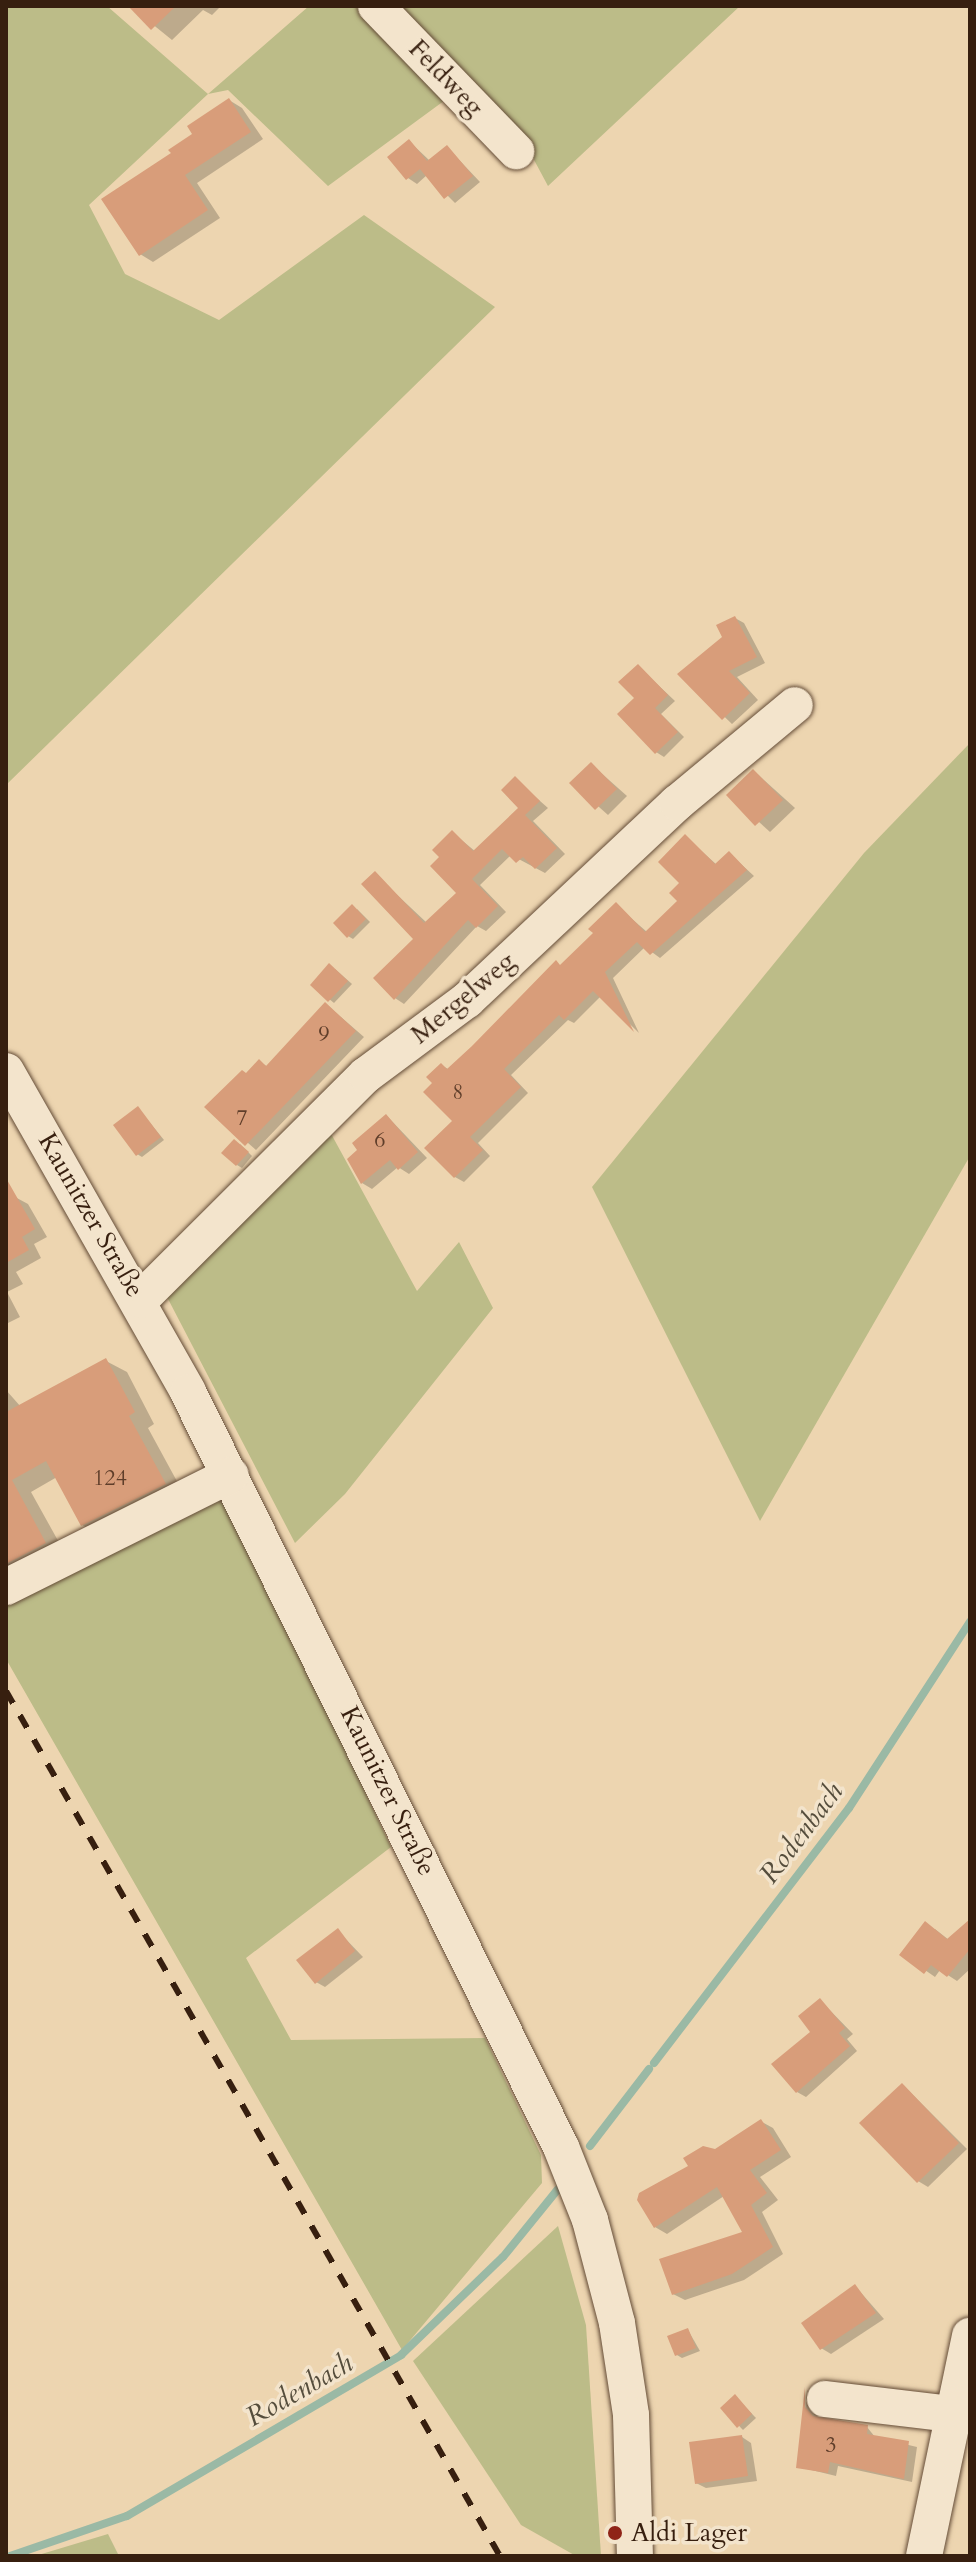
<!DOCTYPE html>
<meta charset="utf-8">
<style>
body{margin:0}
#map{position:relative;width:976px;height:2562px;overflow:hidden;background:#edd5b0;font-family:Cardo,serif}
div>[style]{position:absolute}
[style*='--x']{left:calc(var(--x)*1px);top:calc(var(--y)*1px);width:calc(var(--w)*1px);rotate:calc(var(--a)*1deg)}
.green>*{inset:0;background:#bcbc88}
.shadow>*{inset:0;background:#0003}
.stream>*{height:8px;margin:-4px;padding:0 4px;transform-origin:4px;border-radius:4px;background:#9ab9a5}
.building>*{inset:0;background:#d89d7a}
.roads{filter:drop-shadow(0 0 2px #644c37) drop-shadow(0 0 2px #644c37)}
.minor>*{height:36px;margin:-18px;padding:0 18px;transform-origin:18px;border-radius:18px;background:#f3e4cc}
.rail>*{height:6px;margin-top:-3px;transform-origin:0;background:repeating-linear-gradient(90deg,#371f0f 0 14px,transparent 0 28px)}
.dots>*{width:22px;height:22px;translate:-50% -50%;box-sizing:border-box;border:4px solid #f3e4cc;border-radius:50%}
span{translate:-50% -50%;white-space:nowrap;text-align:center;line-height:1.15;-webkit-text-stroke:7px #f3e4cc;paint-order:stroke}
.number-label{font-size:22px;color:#5f3e2a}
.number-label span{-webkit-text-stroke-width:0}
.street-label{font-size:26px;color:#371f0f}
.poi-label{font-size:26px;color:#371f0f}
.left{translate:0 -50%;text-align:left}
.water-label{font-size:28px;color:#554d3c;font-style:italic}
.frame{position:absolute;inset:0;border:8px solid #371f0f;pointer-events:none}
</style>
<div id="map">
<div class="green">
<i style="clip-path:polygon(6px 6px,107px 6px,208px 94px,309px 6px,362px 6px,452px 95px,328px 186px,228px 90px,208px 94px,89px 205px,125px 274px,219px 320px,364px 215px,495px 307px,6px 785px)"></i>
<i style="clip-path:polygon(393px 6px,740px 6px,548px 186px,533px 158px,474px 89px)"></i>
<i style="clip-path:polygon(970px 743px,970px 1156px,760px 1521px,592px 1187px,864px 853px)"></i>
<i style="clip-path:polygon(329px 1130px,417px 1291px,459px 1242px,493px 1308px,345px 1494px,295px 1543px,167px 1297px)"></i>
<i style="clip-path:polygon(225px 1495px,391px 1847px,246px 1958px,291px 2040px,485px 2038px,541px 2155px,542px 2183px,402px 2350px,6px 1659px,6px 1603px)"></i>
<i style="clip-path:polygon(558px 2226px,586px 2325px,601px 2556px,576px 2556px,521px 2525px,413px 2361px)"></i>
<i style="clip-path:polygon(108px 2534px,119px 2556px,35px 2556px)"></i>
</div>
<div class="shadow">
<i style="clip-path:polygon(130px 6px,221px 6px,212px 15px,203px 10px,172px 40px)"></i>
<i style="clip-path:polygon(229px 100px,242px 108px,263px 139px,197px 183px,220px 218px,153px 262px,140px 254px,174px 154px)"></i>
<i style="clip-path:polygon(409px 141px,430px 161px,447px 147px,480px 182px,455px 203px,427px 175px,417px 184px,408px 178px)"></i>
<i style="clip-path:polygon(735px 618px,744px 623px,765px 663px,737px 677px,758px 700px,732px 724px,680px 674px,725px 638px)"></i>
<i style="clip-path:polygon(638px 666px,675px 701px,661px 714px,684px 737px,664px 757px,656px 752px,637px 698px)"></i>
<i style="clip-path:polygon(591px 764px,627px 796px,608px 815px,572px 783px)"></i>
<i style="clip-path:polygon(754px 771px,795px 808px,770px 832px,729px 795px)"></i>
<i style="clip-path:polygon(515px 779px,548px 808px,533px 821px,565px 854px,545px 873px,511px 855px,480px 885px,506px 912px,486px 931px,477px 926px,404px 1004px,395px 998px,416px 939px,375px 874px,427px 923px,458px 893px,442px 857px,452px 832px,476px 852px,521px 808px)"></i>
<i style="clip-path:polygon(686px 837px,717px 865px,729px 853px,754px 876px,660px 958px,645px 947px,613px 978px,639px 1033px,601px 996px,574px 1023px,568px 1020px,511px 1075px,528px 1093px,478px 1143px,490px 1156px,464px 1182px,455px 1177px,454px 1121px,435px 1084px,441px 1065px,448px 1069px,561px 966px,596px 933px,616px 905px,647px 932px,680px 901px)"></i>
<i style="clip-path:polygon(357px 909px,370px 922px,353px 939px,348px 936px)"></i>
<i style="clip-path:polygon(335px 969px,352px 984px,334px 1003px,312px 985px)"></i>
<i style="clip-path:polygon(326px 1004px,364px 1037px,256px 1150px,207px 1107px,260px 1062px,268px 1067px)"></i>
<i style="clip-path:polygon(138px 1108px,164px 1140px,142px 1157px,137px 1154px)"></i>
<i style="clip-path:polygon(387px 1116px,427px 1158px,409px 1174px,398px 1167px,372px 1189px,362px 1183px)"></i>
<i style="clip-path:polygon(240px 1144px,252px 1156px,242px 1168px,237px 1165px)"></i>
<i style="clip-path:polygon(15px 1197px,28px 1204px,47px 1237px,34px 1244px,41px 1258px,16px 1272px,23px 1284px,7px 1292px,20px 1317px,6px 1324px,6px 1202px)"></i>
<i style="clip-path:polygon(106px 1361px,127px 1372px,154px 1424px,148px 1428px,185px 1496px,103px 1537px,82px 1525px,57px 1477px,31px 1492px,66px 1555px,6px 1590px,6px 1390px,21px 1407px)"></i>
<i style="clip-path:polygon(970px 1922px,970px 1969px,957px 1981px,940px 1970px,935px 1977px,902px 1954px,935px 1929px,949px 1940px)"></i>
<i style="clip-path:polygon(338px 1931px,363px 1957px,325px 1987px,316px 1982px)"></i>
<i style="clip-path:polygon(820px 2000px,853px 2034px,847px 2039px,857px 2051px,806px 2097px,797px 2092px)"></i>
<i style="clip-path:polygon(903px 2085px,967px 2149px,928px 2187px,918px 2181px)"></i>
<i style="clip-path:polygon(762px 2122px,773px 2128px,791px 2157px,760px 2177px,778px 2200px,762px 2212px,783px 2254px,744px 2280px,685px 2300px,673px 2294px,744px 2233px,724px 2196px,667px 2234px,655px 2227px,715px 2151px)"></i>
<i style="clip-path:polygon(856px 2287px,884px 2319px,831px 2354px,821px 2348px)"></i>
<i style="clip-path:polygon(688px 2330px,700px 2351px,682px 2358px,677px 2355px)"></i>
<i style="clip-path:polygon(807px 2390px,813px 2394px,818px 2419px,867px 2427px,875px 2437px,917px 2447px,912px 2482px,838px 2466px,836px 2476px,799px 2467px)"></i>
<i style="clip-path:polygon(735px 2396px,756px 2418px,743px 2430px,722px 2408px)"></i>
<i style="clip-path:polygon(742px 2437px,751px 2443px,757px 2481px,706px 2488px,696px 2483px)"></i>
</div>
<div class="stream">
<i style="--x:654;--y:2063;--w:321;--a:-52.6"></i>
<i style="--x:849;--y:1808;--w:222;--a:-57"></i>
<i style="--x:590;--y:2146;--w:97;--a:-52.5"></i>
<i style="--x:10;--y:2556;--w:124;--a:-18.9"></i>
<i style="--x:127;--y:2516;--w:318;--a:-30.4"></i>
<i style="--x:401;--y:2355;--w:141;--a:-43.9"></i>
<i style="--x:503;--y:2257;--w:87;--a:-51"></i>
</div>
<div class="building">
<i style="clip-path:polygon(128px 6px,176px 6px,151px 30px)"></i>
<i style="clip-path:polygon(229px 98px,251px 132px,185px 175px,208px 210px,139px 256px,101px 199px,171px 153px,168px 150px,192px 134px,187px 126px)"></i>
<i style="clip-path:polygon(409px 139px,427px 161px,447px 145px,473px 176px,444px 199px,420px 169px,406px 180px,387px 157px)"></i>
<i style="clip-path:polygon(735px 616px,757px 657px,729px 671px,750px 693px,722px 720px,677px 674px,722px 637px,716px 625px)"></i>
<i style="clip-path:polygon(638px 664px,668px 695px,655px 708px,678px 732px,655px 754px,617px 714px,634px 698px,618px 682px)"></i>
<i style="clip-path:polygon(591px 762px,617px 789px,595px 810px,569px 783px)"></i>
<i style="clip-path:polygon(753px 769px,783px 800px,755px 826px,726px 795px)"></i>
<i style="clip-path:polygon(515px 776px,540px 801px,525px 815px,557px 848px,535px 869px,523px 857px,516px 863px,502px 849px,472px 879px,498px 906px,476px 928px,468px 920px,394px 1000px,373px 978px,413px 939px,361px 884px,375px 871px,424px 923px,456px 893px,430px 866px,439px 857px,432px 850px,452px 830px,473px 851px,518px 808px,501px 790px)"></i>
<i style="clip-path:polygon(685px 834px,715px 864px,729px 851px,747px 870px,650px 955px,637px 942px,605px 972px,634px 1032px,593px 991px,564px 1020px,559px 1015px,504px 1069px,521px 1087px,470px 1137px,483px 1150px,454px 1178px,424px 1148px,452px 1121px,423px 1092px,432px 1083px,426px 1077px,441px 1063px,447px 1069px,472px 1046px,556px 960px,560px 965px,593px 933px,588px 929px,616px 902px,645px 932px,677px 901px,669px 893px,679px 883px,658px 862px)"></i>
<i style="clip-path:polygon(352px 904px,366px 919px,347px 938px,333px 923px)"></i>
<i style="clip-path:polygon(329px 963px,348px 981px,328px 1002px,310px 985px)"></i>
<i style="clip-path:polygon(325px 1002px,356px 1031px,245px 1146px,204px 1107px,242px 1070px,246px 1073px,259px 1059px,266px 1066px)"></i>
<i style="clip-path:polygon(138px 1106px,161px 1137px,136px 1156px,113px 1125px)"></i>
<i style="clip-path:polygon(386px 1114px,418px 1152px,398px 1170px,390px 1160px,361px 1184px,347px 1159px,357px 1150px,352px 1143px)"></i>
<i style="clip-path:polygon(234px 1139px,249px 1152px,236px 1166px,221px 1153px)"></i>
<i style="clip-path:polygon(6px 1178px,35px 1229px,22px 1237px,29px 1250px,6px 1263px)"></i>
<i style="clip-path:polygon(106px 1358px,135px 1412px,129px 1416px,166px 1484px,81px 1526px,46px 1461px,12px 1480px,46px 1543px,6px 1564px,6px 1412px)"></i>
<i style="clip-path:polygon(970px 1919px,970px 1949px,947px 1977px,931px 1965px,924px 1974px,899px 1955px,925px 1921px,947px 1939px)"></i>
<i style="clip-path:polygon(338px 1928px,355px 1951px,315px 1984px,296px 1960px)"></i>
<i style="clip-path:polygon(820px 1998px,845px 2028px,839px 2033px,850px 2046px,796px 2093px,771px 2064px,810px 2032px,798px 2016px)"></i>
<i style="clip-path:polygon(902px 2083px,959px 2143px,917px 2183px,859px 2123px)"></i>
<i style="clip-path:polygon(761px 2119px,781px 2150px,750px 2170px,767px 2193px,751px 2205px,773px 2247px,732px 2274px,672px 2295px,659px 2259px,742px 2232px,717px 2187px,654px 2228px,637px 2200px,639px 2193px,688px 2166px,683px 2158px,703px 2146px,715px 2149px)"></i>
<i style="clip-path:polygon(855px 2284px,876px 2313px,820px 2350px,801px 2323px)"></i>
<i style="clip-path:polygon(688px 2328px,696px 2348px,675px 2356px,667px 2336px)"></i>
<i style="clip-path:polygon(805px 2387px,805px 2407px,813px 2416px,868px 2425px,867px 2434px,909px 2441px,904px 2479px,830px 2462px,828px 2473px,796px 2468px)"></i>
<i style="clip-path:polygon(735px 2394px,752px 2414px,737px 2428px,720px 2408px)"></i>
<i style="clip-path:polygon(742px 2435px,748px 2476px,695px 2484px,689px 2442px)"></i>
</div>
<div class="roads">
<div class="minor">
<i style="--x:376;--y:6;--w:202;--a:46"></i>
<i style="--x:6;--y:1071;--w:369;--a:60.4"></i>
<i style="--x:188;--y:1392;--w:842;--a:63.71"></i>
<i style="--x:561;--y:2147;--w:79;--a:68.3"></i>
<i style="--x:590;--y:2220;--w:106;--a:75.3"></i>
<i style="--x:617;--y:2323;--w:93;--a:81.3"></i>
<i style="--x:631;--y:2415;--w:141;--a:88.4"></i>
<i style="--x:140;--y:1300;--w:319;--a:-44.9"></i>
<i style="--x:366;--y:1075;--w:126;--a:-36.6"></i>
<i style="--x:467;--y:1000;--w:288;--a:-43.2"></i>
<i style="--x:677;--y:803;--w:153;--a:-39.7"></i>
<i style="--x:6;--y:1587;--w:251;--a:-26.5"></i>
<i style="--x:825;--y:2399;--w:127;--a:6.8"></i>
<i style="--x:924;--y:2556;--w:225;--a:-78.2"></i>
</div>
</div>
<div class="rail">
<i style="--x:6;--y:1691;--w:996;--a:60.27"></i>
</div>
<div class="dots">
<i style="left:615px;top:2533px;background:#8f2418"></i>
</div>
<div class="number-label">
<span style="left:324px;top:1035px">9</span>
<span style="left:458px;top:1093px">8</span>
<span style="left:242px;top:1119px">7</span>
<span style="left:380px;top:1141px">6</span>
<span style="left:110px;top:1479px">124</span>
<span style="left:831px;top:2446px">3</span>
</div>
<div class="street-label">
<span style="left:446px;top:78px;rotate:46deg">Feldweg</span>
<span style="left:463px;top:998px;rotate:-40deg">Mergelweg</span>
<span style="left:91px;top:1215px;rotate:60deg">Kaunitzer Straße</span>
<span style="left:388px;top:1791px;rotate:64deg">Kaunitzer Straße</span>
</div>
<div class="poi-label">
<span class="left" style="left:631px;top:2533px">Aldi Lager</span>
</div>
<div class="water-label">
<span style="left:801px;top:1833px;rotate:-53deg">Rodenbach</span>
<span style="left:299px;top:2390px;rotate:-30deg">Rodenbach</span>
</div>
<div class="frame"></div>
</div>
